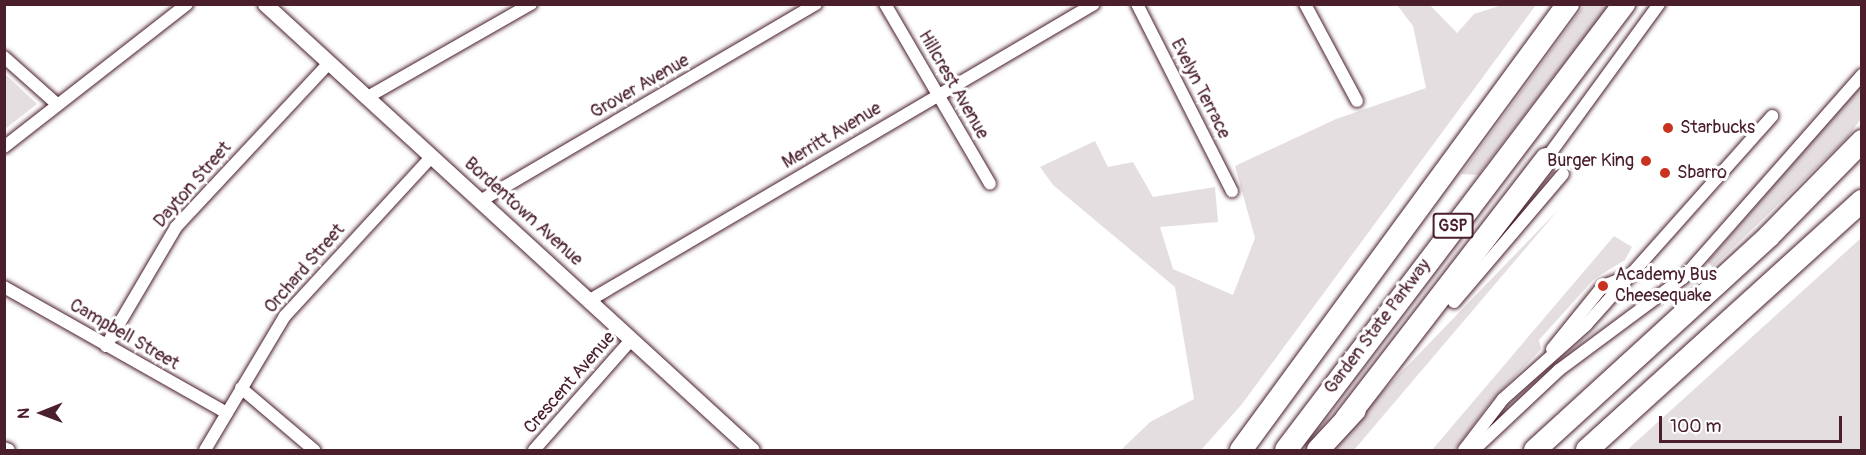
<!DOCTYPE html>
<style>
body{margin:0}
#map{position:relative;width:1866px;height:455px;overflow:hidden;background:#fff;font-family:Pangolin,sans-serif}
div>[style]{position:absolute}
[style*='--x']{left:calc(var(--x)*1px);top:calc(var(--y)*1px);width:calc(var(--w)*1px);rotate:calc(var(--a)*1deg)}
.green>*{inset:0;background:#e5dee0}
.roads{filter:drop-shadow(0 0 2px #4a1f2b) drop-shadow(0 0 2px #4a1f2b)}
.minor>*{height:12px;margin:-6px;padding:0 6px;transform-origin:6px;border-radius:6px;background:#fff}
.tertiary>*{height:15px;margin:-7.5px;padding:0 7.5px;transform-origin:7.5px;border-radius:7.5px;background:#fff}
.motorway>*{height:22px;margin:-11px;padding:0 11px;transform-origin:11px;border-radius:11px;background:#fff}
.dots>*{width:16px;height:16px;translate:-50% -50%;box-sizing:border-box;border:3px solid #fff;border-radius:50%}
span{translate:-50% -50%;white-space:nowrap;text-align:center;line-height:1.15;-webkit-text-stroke:6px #fff;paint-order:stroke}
.shield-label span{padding:2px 4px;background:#fff;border:2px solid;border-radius:4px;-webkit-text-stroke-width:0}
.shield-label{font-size:16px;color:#4a1f2b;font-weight:700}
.street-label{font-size:18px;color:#4a1f2b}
.poi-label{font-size:18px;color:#4a1f2b}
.left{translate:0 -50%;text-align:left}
.right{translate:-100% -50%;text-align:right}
.frame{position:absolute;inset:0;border:6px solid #4a1f2b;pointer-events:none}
.north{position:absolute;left:12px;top:383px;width:60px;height:60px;-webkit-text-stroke:4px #fff;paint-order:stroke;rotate:269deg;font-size:16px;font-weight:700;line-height:24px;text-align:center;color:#4a1f2b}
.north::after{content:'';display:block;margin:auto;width:21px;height:27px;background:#4a1f2b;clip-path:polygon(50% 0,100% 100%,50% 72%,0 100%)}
.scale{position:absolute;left:1659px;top:416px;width:183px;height:27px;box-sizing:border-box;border:3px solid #4a1f2b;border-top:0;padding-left:8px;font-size:18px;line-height:21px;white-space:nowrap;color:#4a1f2b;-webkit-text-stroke:4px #fff;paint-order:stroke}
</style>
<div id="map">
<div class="green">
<i style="clip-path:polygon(1585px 4px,1609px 5px,1478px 175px,1461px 174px)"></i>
<i style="clip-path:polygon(1397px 5px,1430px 5px,1457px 33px,1474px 14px,1502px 5px,1536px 5px,1242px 404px,1201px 450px,1121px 450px,1150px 422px,1194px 399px,1175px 287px,1053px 185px,1040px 167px,1095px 141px,1108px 167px,1133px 162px,1153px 197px,1215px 187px,1218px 222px,1160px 227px,1173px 269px,1233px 295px,1255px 238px,1235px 166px,1336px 119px,1426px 88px,1413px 26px)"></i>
<i style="clip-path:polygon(5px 74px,37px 104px,5px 129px)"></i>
<i style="clip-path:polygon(1861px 86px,1861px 119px,1846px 139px,1713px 267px,1707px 262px)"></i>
<i style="clip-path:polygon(1559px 209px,1354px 450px,1324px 450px,1387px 387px)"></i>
<i style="clip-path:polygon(1614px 236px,1632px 247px,1625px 260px,1594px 279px,1539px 340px,1541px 349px,1489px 404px,1455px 450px,1432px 450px)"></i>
<i style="clip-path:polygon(1861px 238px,1861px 450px,1627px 450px)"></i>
</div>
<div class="roads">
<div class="minor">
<i style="--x:885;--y:4;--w:208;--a:59.7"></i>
<i style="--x:1137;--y:4;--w:210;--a:63.1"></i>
<i style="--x:1305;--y:4;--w:110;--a:61.8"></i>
<i style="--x:4;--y:57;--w:71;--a:41.6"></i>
<i style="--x:366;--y:98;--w:190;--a:-29.7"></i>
<i style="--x:4;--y:147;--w:232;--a:-38"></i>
<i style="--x:1546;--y:159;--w:192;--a:-53.9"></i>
<i style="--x:482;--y:200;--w:387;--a:-30.4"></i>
<i style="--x:4;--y:287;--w:256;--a:29.5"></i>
<i style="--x:590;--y:300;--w:584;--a:-30.43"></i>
<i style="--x:1454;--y:302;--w:168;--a:-49.6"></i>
<i style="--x:106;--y:346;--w:138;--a:-59.5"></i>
<i style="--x:176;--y:227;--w:224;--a:-47"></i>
<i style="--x:1552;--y:349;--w:81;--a:-51"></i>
<i style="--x:1603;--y:286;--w:31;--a:-21"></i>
<i style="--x:241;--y:388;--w:96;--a:40.3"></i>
<i style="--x:4;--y:448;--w:5;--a:22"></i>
<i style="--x:205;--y:450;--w:156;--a:-59.2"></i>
<i style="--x:285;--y:316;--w:217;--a:-47.4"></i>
<i style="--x:534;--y:450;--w:148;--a:-48.6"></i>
<i style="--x:1464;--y:450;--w:64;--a:-52.6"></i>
<i style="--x:1503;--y:399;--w:111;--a:-41.7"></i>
<i style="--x:1586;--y:325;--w:280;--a:-48.3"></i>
<i style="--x:1474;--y:450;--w:117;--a:-43.3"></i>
<i style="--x:1559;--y:370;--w:154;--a:-36.6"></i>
<i style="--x:1683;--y:278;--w:271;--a:-48.6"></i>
</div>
<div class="tertiary">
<i style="--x:265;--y:4;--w:660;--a:42.48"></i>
</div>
<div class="motorway">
<i style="--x:1346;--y:419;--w:328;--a:-52.4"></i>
<i style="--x:1241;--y:450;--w:553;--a:-53.75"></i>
<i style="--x:1286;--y:450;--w:560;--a:-52.84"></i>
<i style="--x:1318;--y:450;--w:54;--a:-47.2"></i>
<i style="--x:1535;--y:450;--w:317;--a:-42.4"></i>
<i style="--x:1769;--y:236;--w:133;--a:-45.6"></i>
<i style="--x:1587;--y:450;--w:371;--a:-42.2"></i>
</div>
</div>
<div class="dots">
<i style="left:1668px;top:128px;background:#c8321e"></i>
<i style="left:1646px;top:161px;background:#c8321e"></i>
<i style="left:1665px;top:173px;background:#c8321e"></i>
<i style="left:1603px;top:286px;background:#c8321e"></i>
</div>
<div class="shield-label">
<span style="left:1453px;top:226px">GSP</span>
</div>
<div class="street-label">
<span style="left:953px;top:85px;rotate:60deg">Hillcrest Avenue</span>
<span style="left:640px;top:87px;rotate:-30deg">Grover Avenue</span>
<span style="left:1200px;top:89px;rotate:63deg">Evelyn Terrace</span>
<span style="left:832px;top:136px;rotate:-31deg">Merritt Avenue</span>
<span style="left:193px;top:185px;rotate:-49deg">Dayton Street</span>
<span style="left:523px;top:212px;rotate:42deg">Bordentown Avenue</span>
<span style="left:305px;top:269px;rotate:-49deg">Orchard Street</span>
<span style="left:1378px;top:327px;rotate:-53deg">Garden State Parkway</span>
<span style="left:124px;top:335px;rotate:30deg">Campbell Street</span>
<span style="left:570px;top:383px;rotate:-49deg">Crescent Avenue</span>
</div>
<div class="poi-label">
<span class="left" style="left:1680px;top:128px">Starbucks</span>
<span class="right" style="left:1634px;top:161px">Burger King</span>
<span class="left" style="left:1677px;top:173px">Sbarro</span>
<span class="left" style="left:1615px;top:286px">Academy Bus<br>Cheesequake</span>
</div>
<div class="frame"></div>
<div class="north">N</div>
<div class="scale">100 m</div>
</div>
